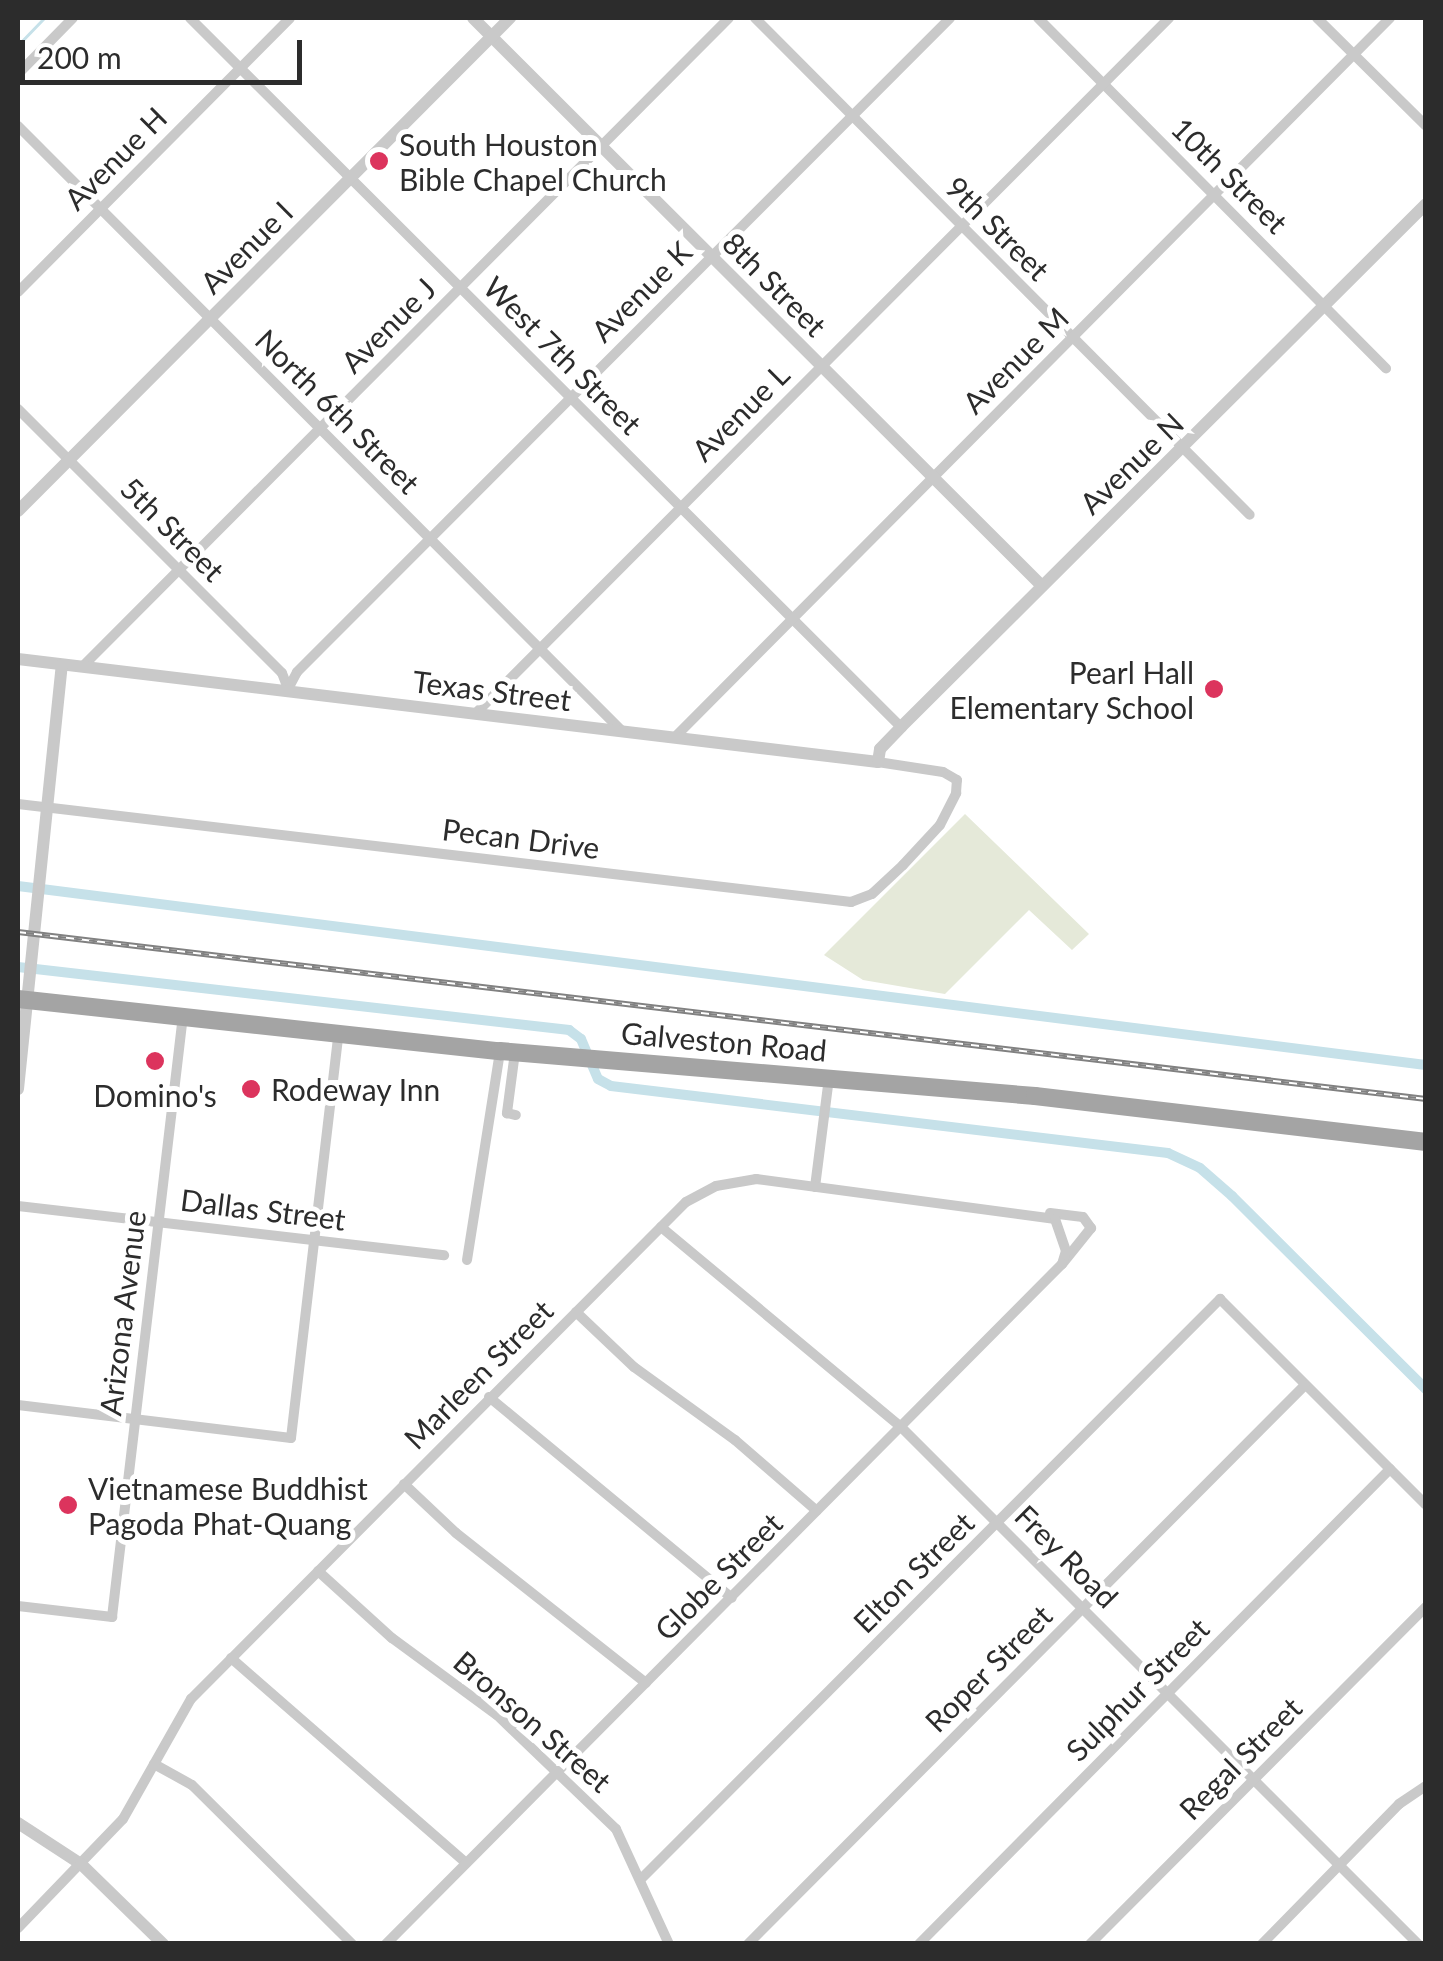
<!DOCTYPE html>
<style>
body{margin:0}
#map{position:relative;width:1443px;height:1961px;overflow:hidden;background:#fff;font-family:Lato,sans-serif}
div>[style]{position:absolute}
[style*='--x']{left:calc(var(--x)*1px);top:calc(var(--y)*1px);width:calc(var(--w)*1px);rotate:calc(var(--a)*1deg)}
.green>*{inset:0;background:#e5e9d9}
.stream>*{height:2.5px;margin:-1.25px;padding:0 1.25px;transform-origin:1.25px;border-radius:1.25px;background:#c6e1e9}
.canal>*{height:10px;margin:-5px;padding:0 5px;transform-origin:5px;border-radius:5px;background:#c6e1e9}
.minor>*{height:10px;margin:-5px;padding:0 5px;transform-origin:5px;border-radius:5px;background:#c9c9c9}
.tertiary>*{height:12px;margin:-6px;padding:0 6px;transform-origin:6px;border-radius:6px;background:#c9c9c9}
.primary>*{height:18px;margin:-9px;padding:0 9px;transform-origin:9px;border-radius:9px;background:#a4a4a4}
.rail>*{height:6px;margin-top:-3px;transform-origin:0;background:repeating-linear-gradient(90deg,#fff 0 8px,#818181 0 16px);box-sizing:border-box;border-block:2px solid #818181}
.dots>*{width:28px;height:28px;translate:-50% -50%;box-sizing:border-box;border:5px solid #fff;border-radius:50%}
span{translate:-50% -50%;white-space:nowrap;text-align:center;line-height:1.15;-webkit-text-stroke:10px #fff;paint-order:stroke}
.poi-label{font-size:30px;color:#2c2c2c}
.left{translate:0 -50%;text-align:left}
.right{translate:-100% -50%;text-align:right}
.street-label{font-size:30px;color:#2c2c2c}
.frame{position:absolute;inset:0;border:20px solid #2c2c2c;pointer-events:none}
.scale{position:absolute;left:20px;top:40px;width:282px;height:45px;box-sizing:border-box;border:5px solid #2c2c2c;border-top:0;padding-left:12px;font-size:30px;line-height:35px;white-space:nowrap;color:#2c2c2c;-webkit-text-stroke:8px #fff;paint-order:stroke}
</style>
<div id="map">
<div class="green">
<i style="clip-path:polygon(965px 814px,1089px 934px,1072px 950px,1029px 910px,945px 994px,863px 980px,824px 955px)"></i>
</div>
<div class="stream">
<i style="--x:18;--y:45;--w:37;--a:-46"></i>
</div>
<div class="canal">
<i style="--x:18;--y:886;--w:1419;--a:7.25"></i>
<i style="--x:18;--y:967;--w:555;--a:6.52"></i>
<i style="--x:569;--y:1030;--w:15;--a:37"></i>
<i style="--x:581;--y:1039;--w:43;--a:67"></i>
<i style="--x:598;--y:1079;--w:15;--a:28"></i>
<i style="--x:611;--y:1086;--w:561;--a:6.86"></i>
<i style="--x:1168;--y:1153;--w:35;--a:25"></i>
<i style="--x:1200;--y:1168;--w:43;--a:41.2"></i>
<i style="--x:1232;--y:1196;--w:274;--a:44.9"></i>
</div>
<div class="minor">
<i style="--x:190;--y:18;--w:1004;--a:44.92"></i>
<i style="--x:755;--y:18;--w:701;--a:45.12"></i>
<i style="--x:1038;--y:18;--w:494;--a:45.2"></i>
<i style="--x:1317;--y:18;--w:153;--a:44.7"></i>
<i style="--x:18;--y:74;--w:78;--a:-45.5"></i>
<i style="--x:18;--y:126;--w:855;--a:45.05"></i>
<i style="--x:18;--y:292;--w:386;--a:-45.2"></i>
<i style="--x:18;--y:409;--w:373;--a:45"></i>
<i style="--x:282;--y:673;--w:17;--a:69"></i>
<i style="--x:82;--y:667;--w:916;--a:-45.09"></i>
<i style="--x:288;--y:689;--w:19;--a:-62"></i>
<i style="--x:297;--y:672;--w:924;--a:-45.04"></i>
<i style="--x:475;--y:714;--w:983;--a:-45.08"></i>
<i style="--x:675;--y:737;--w:1014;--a:-45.16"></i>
<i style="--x:18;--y:804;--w:839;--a:6.71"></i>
<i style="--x:851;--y:902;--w:22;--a:-21"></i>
<i style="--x:872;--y:894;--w:42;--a:-43.1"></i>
<i style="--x:903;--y:865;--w:54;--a:-47.2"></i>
<i style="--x:940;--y:825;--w:36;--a:-63"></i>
<i style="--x:956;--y:793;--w:13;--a:-86"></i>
<i style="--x:957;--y:780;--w:16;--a:-150"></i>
<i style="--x:943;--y:772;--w:66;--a:-171.3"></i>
<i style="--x:515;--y:1052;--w:62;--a:97.5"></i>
<i style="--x:507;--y:1113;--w:9;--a:13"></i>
<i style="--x:815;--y:1187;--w:111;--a:-82.7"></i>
<i style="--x:18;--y:1206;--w:429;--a:6.6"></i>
<i style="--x:1050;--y:1213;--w:33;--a:7"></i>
<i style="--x:1083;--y:1217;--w:14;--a:54"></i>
<i style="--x:1091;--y:1228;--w:45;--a:128.7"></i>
<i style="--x:661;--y:1227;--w:311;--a:39.8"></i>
<i style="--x:900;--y:1426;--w:733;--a:45"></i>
<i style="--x:467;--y:1260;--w:212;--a:-81"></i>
<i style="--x:576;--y:1312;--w:80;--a:43.5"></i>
<i style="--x:634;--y:1367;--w:125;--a:35.9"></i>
<i style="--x:735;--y:1440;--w:108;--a:40.9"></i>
<i style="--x:489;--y:1397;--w:315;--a:39.6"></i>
<i style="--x:18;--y:1405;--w:275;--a:6.9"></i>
<i style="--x:291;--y:1438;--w:409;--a:-83.3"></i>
<i style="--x:404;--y:1484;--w:71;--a:43.3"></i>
<i style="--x:456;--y:1533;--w:242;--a:38.3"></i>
<i style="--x:318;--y:1571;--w:100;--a:42.2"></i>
<i style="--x:392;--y:1638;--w:130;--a:36.3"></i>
<i style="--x:497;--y:1715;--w:165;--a:43.8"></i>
<i style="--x:616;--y:1829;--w:127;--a:65.3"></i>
<i style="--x:18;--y:1606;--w:95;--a:6.7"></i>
<i style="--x:112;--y:1617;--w:606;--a:-83.27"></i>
<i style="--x:231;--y:1658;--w:312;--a:41.1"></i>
<i style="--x:154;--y:1764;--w:43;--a:28.9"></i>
<i style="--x:192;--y:1785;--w:226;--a:44.8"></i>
<i style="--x:641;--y:1879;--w:820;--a:-45.05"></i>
<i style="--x:1220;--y:1299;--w:291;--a:45"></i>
<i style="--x:18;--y:1928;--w:151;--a:-46.1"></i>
<i style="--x:123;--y:1819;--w:138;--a:-60.5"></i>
<i style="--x:191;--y:1699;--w:701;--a:-45.12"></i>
<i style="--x:686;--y:1202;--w:34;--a:-28"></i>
<i style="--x:716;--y:1186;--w:41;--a:-9.9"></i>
<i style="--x:756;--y:1179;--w:302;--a:7.6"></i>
<i style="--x:1055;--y:1219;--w:34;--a:71"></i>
<i style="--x:1066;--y:1251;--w:14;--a:107"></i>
<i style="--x:1062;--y:1264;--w:959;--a:134.83"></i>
<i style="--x:748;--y:1944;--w:789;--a:-45.1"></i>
<i style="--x:919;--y:1944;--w:669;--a:-45.24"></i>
<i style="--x:1090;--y:1944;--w:476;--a:-45.1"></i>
<i style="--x:1262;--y:1944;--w:196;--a:-45.6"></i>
<i style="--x:1399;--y:1804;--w:32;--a:-34"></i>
</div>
<div class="tertiary">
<i style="--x:473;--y:18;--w:804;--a:44.95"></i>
<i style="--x:18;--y:511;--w:697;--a:-45.06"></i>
<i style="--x:18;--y:659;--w:866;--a:6.83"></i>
<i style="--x:878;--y:762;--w:13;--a:-81"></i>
<i style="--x:880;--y:749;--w:30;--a:-46"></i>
<i style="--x:901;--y:727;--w:741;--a:-44.89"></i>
<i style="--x:18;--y:1089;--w:426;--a:-84.1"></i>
<i style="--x:18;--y:1823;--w:75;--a:33.1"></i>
<i style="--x:81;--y:1864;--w:115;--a:44.3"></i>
</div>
<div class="primary">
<i style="--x:18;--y:999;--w:485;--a:6.2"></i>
<i style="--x:500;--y:1051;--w:537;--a:4.81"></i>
<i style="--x:1035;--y:1096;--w:394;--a:6.7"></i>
</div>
<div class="rail">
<i style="--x:18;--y:932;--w:1418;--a:6.76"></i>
</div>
<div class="dots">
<i style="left:379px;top:161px;background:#dc345d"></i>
<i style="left:1214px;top:689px;background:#dc345d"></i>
<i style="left:155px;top:1061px;background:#dc345d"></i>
<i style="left:251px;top:1089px;background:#dc345d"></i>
<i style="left:68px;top:1505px;background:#dc345d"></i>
</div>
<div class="poi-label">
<span class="left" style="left:399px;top:161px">South Houston<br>Bible Chapel Church</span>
<span class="right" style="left:1194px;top:689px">Pearl Hall<br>Elementary School</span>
<span class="left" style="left:271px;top:1089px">Rodeway Inn</span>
<span style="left:155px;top:1095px">Domino's</span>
<span class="left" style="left:88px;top:1505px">Vietnamese Buddhist<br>Pagoda Phat-Quang</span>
</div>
<div class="street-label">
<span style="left:115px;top:158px;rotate:-45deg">Avenue H</span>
<span style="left:1230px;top:175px;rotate:45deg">10th Street</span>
<span style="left:998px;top:228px;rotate:45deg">9th Street</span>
<span style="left:246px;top:247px;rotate:-45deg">Avenue I</span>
<span style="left:775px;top:284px;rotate:45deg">8th Street</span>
<span style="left:641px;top:291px;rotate:-45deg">Avenue K</span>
<span style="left:388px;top:325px;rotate:-45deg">Avenue J</span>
<span style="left:563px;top:355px;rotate:45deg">West 7th Street</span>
<span style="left:1015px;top:360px;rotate:-45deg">Avenue M</span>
<span style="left:338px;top:411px;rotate:45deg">North 6th Street</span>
<span style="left:740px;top:412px;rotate:-45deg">Avenue L</span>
<span style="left:1131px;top:463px;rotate:-44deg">Avenue N</span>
<span style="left:173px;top:529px;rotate:45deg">5th Street</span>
<span style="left:492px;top:690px;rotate:7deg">Texas Street</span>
<span style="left:521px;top:838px;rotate:7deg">Pecan Drive</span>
<span style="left:724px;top:1041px;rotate:5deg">Galveston Road</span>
<span style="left:263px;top:1209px;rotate:7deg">Dallas Street</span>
<span style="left:122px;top:1313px;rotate:-83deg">Arizona Avenue</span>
<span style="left:478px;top:1374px;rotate:-45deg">Marleen Street</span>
<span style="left:1067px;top:1556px;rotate:45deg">Frey Road</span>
<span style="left:913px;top:1572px;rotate:-45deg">Elton Street</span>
<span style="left:718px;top:1576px;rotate:-45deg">Globe Street</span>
<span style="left:988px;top:1668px;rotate:-45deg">Roper Street</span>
<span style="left:1137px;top:1689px;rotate:-45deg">Sulphur Street</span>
<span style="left:533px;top:1721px;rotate:41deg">Bronson Street</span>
<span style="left:1240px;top:1758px;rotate:-45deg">Regal Street</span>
</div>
<div class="frame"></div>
<div class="scale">200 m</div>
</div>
